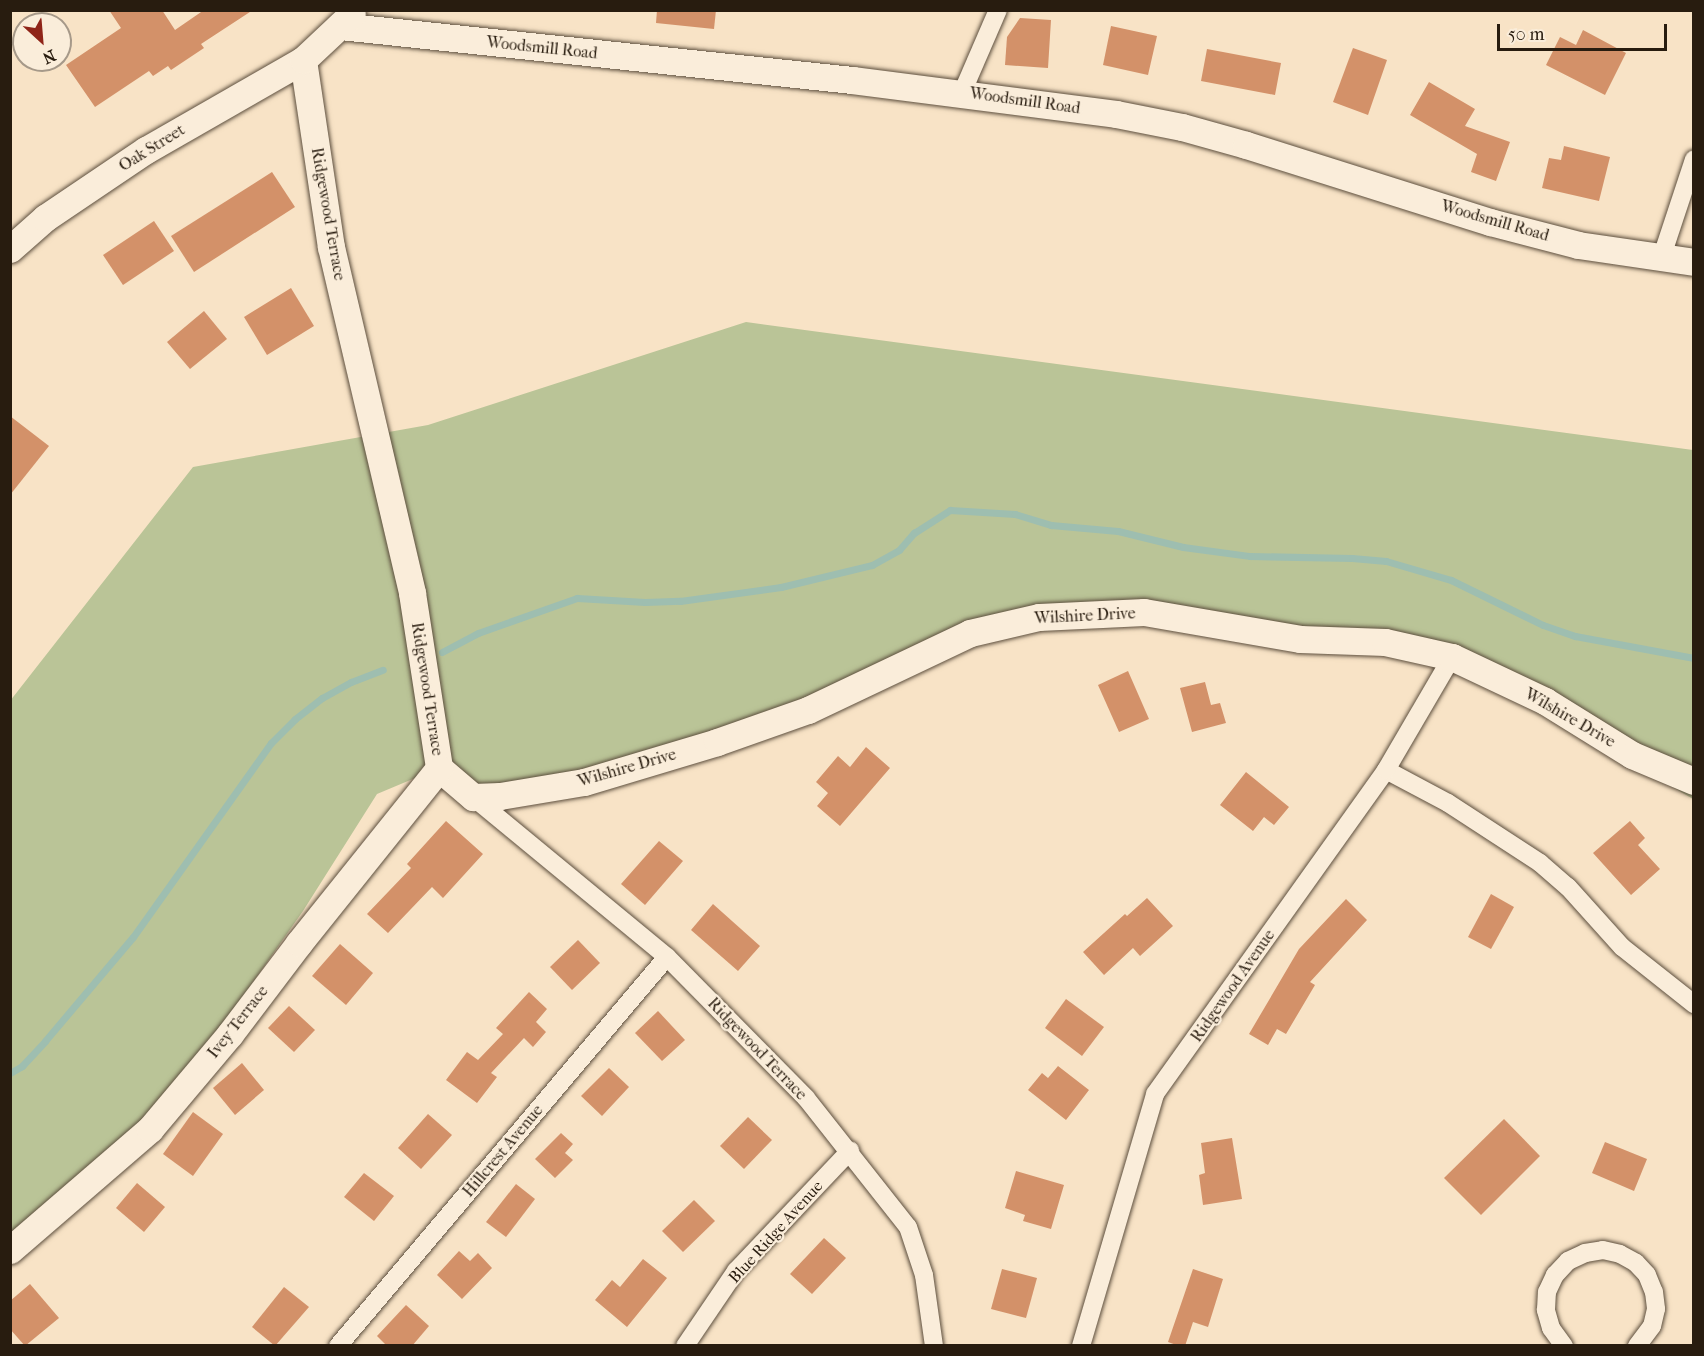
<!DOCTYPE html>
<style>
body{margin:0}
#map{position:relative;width:1704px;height:1356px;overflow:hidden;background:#f8e3c6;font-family:"IM FELL French Canon",serif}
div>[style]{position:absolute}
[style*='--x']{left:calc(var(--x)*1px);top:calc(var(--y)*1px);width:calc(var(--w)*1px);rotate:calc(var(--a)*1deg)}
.green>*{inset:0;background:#bac497}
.stream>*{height:7px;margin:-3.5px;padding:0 3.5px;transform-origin:3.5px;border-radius:3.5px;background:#9ebeb0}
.building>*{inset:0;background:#d39169}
.roads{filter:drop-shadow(0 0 2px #5c4e3d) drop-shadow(0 0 2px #5c4e3d)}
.street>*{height:18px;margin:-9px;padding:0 9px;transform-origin:9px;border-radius:9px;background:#faedda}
.secondary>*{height:27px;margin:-13.5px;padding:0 13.5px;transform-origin:13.5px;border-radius:13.5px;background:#faedda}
span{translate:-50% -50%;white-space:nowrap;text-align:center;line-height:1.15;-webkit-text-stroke:4.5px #faedda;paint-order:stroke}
.street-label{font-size:16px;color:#281c0f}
.frame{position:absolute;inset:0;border:12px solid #281c0f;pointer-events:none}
.north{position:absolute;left:12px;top:12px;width:60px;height:60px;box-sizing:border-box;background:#faedda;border:2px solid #a69989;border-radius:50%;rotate:154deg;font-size:16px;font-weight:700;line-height:24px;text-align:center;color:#281c0f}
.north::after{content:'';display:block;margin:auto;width:21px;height:27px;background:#8f2418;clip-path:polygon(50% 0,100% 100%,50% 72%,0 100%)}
.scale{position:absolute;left:1497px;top:24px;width:170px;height:27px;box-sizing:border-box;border:3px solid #281c0f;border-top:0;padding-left:8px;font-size:18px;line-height:21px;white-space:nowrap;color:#281c0f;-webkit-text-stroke:4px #faedda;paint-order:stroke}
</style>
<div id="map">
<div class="green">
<i style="clip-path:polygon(746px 322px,1693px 450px,1693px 799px,1466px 666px,1290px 631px,1033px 612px,900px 673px,500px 796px,439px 768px,377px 794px,303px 911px,150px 1129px,11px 1250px,10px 701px,193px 467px,428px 425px)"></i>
</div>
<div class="stream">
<i style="--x:442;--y:652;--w:41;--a:-27.8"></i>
<i style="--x:478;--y:633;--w:105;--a:-19.5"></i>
<i style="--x:577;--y:598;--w:68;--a:3.4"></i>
<i style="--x:645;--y:602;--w:35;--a:-2"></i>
<i style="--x:680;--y:601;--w:102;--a:-7.9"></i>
<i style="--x:781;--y:587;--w:94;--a:-13.6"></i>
<i style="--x:872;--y:565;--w:31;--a:-29"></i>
<i style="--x:899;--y:550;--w:23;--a:-49"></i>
<i style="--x:914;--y:533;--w:43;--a:-32.6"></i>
<i style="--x:950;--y:510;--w:65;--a:3.5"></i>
<i style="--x:1015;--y:514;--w:38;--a:17"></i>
<i style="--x:1051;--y:525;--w:67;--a:5.1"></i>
<i style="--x:1118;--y:531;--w:67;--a:13.8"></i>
<i style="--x:1183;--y:547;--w:68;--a:7.7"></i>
<i style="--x:1250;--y:556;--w:102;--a:1.1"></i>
<i style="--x:1352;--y:558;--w:34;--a:5"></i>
<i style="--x:1386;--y:561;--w:68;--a:16.3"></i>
<i style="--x:1451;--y:580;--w:102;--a:26.1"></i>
<i style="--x:1543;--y:625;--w:34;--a:19"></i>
<i style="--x:1575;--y:636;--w:121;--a:10.5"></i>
<i style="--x:10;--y:1073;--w:14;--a:-30"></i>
<i style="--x:22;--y:1066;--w:34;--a:-47"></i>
<i style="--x:45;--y:1041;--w:136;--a:-49.8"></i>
<i style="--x:133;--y:937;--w:238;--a:-54.6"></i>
<i style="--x:271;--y:743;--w:34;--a:-45"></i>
<i style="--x:295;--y:719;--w:34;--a:-38"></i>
<i style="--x:322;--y:698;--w:33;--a:-29"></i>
<i style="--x:351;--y:682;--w:34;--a:-21"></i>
</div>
<div class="building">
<i style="clip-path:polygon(109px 10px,162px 10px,175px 30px,204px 10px,253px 10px,201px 44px,204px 48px,171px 70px,168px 66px,153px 76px,149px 71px,95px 107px,66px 65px,121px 28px)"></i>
<i style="clip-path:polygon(657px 10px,716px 10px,714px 29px,656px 23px)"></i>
<i style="clip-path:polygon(1020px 18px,1051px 20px,1048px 68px,1005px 65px,1007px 37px)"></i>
<i style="clip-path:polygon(1111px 26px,1157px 36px,1148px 75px,1103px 65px)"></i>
<i style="clip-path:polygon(1583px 30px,1626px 53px,1605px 95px,1546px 65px,1560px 37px,1576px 45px)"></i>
<i style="clip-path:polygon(1353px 48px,1387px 60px,1368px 115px,1333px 102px)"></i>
<i style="clip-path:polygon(1207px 49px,1281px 63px,1275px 95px,1201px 81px)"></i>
<i style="clip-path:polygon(1429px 82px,1475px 109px,1465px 126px,1510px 142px,1496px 181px,1471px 172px,1477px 154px,1410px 115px)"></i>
<i style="clip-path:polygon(1564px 146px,1610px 157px,1599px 201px,1542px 188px,1549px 158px,1561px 160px)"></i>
<i style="clip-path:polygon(272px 172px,295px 207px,194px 272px,171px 236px)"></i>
<i style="clip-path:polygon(154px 221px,174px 251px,123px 285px,103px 255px)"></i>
<i style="clip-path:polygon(291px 288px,314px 326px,267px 355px,244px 317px)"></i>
<i style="clip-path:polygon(204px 311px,227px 339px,190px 369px,167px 342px)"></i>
<i style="clip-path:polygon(10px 416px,49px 446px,10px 495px)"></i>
<i style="clip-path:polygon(1128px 671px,1149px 719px,1119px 732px,1098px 685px)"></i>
<i style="clip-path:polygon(1205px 682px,1211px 705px,1220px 703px,1226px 723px,1192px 732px,1180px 688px)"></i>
<i style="clip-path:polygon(866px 747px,890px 768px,840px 826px,817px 806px,828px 793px,816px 782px,838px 756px,850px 767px)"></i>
<i style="clip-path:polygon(1246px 772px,1289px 807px,1274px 825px,1264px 817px,1253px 831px,1220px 805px)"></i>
<i style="clip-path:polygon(446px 821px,483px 854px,443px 898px,432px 887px,388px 933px,367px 914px,411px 868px,407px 864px)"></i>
<i style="clip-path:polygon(1630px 821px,1645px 838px,1638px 845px,1660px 869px,1631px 895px,1593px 853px)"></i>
<i style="clip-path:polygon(659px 841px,683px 861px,645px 905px,621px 884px)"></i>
<i style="clip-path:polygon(1491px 894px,1514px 907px,1491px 949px,1468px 937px)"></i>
<i style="clip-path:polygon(1147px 898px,1173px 926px,1140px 956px,1133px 948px,1104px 975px,1083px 952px,1125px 914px,1127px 916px)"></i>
<i style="clip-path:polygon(1346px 899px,1367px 920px,1310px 982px,1315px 985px,1286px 1034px,1277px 1029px,1268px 1045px,1249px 1034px,1299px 949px)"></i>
<i style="clip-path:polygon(713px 904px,760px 946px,738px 971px,691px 930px)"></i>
<i style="clip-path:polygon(578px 940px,600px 963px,572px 990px,550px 967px)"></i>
<i style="clip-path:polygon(340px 944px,373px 973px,346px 1005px,312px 976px)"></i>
<i style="clip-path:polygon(529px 992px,547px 1009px,536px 1022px,546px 1032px,533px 1047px,524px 1038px,491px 1073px,497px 1077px,477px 1103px,446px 1080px,467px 1052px,478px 1060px,503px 1034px,496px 1028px)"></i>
<i style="clip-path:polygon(1066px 999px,1104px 1027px,1082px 1056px,1045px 1028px)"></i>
<i style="clip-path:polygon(289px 1006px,315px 1030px,294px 1052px,268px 1028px)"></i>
<i style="clip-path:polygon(658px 1011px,685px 1040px,662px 1061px,635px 1033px)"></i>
<i style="clip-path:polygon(242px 1063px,264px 1090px,235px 1115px,213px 1088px)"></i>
<i style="clip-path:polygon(1058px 1066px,1089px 1090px,1066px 1120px,1028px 1090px,1042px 1073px,1048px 1078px)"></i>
<i style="clip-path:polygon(609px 1068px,629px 1087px,602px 1116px,581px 1096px)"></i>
<i style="clip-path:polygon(193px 1112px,223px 1134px,193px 1176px,163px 1154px)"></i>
<i style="clip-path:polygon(428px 1114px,452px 1135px,421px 1169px,398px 1148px)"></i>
<i style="clip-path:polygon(748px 1117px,772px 1140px,744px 1169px,720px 1146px)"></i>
<i style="clip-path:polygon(1504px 1119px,1540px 1156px,1481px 1215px,1444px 1178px)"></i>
<i style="clip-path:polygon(561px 1133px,573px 1144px,565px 1153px,573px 1160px,555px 1178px,535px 1159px)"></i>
<i style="clip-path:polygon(1232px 1138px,1242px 1199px,1203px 1205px,1199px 1175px,1205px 1173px,1201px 1143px)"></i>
<i style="clip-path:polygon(1605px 1142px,1647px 1159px,1634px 1191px,1592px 1173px)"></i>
<i style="clip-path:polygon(1016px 1171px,1064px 1185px,1051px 1229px,1023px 1221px,1025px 1215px,1005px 1208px)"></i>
<i style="clip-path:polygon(364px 1173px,394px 1196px,374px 1221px,344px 1197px)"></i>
<i style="clip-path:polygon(137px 1183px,165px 1207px,144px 1232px,116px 1208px)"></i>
<i style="clip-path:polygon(516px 1184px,535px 1199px,506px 1237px,486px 1222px)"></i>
<i style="clip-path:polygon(694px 1200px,715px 1221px,683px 1252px,662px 1231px)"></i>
<i style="clip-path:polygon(824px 1238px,846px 1258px,812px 1294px,790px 1274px)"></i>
<i style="clip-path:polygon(459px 1251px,470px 1261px,478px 1253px,492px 1268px,462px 1299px,437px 1275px)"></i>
<i style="clip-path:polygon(643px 1259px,667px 1278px,627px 1327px,595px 1300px,612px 1280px,620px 1287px)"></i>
<i style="clip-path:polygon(1002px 1269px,1037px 1278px,1026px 1318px,991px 1309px)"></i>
<i style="clip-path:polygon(1193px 1269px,1223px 1279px,1208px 1327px,1193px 1322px,1185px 1346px,1179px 1346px,1168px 1342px)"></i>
<i style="clip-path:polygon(30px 1284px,59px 1318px,25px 1346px,10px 1329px,10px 1301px)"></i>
<i style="clip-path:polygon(284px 1287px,309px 1307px,275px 1346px,252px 1327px)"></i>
<i style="clip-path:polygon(406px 1305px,429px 1326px,412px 1346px,387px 1346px,377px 1336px)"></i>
</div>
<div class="roads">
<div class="street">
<i style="--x:962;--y:93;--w:90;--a:-66.6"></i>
<i style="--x:1661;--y:259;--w:105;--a:-71.7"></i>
<i style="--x:1386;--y:770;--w:70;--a:28"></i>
<i style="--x:1448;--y:803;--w:110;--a:33.1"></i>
<i style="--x:1540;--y:863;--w:37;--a:41"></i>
<i style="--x:1568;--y:887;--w:81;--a:48"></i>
<i style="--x:1622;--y:947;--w:92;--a:38.4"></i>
<i style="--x:473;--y:797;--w:251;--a:39.5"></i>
<i style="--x:667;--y:957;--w:198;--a:45.4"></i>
<i style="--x:806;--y:1098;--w:164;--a:51.7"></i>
<i style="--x:908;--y:1227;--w:51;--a:71.6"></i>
<i style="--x:924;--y:1275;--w:72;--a:82"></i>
<i style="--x:338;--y:1346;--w:509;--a:-49.78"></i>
<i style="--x:685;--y:1346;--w:91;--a:-55.8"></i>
<i style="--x:736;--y:1271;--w:166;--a:-46.5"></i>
<i style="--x:1081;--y:1346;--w:263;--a:-73.6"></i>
<i style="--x:1155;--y:1094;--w:398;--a:-54.5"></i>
<i style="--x:1386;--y:770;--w:131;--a:-59.7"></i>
<i style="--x:1564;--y:1346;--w:22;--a:-126"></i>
<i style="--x:1551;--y:1328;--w:19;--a:-106"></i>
<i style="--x:1546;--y:1310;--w:18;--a:-87"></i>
<i style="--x:1547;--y:1292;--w:19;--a:-65"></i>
<i style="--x:1555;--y:1275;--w:19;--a:-47"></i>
<i style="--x:1568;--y:1261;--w:19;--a:-25"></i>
<i style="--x:1585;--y:1253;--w:18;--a:-9"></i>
<i style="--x:1603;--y:1250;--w:17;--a:13"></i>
<i style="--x:1620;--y:1254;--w:18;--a:29"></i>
<i style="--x:1636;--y:1263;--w:16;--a:47"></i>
<i style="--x:1647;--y:1275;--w:18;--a:68"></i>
<i style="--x:1654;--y:1292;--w:17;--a:83"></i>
<i style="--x:1656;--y:1309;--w:17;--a:103"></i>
<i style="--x:1652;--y:1326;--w:25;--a:127"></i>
</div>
<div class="secondary">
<i style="--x:340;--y:26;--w:515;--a:6.02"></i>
<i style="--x:852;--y:80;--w:266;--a:7.3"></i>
<i style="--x:1116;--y:114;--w:67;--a:11.1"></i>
<i style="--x:1182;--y:127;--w:66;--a:15.7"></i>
<i style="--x:1246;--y:145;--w:256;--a:17.5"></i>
<i style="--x:1490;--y:222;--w:91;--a:14.6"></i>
<i style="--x:1578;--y:245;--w:117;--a:8.3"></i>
<i style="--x:303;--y:60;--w:189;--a:81.5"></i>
<i style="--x:331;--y:247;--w:355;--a:76.8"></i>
<i style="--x:412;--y:593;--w:177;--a:81.2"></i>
<i style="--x:439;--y:768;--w:45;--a:40.5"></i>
<i style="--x:473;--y:797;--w:27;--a:-2"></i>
<i style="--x:500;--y:796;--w:85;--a:-9.5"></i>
<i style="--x:584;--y:782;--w:139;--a:-16.7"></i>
<i style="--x:717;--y:742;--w:96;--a:-19.4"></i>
<i style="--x:808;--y:710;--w:179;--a:-25.4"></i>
<i style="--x:970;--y:633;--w:71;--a:-13.1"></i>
<i style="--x:1039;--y:617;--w:105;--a:-2.7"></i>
<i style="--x:1144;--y:612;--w:158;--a:9.8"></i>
<i style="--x:1300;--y:639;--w:85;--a:2"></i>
<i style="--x:1385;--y:642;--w:69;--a:12.6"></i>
<i style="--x:1452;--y:657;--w:103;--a:25.3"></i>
<i style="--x:1545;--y:701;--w:102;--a:31.8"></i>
<i style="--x:1632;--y:755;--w:67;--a:22.8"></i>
<i style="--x:10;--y:249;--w:47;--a:-41.5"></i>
<i style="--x:45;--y:218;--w:122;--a:-34"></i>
<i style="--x:146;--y:150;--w:181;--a:-29.8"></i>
<i style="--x:303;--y:60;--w:67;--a:-43.2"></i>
<i style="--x:10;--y:1250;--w:185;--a:-40.8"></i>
<i style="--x:150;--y:1129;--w:124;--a:-49.9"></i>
<i style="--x:230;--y:1034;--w:114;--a:-52.8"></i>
<i style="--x:299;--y:943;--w:224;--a:-51.3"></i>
</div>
</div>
<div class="street-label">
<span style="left:542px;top:48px;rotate:6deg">Woodsmill Road</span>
<span style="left:1025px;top:101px;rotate:8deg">Woodsmill Road</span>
<span style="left:152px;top:148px;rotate:-32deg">Oak Street</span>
<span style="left:328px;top:214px;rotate:80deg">Ridgewood Terrace</span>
<span style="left:1495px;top:221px;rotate:16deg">Woodsmill Road</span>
<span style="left:1085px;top:616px;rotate:-3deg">Wilshire Drive</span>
<span style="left:427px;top:689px;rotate:81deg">Ridgewood Terrace</span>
<span style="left:1570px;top:718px;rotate:30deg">Wilshire Drive</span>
<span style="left:627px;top:768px;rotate:-16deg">Wilshire Drive</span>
<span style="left:1233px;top:986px;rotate:-55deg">Ridgewood Avenue</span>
<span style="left:238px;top:1022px;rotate:-52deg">Ivey Terrace</span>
<span style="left:757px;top:1049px;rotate:46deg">Ridgewood Terrace</span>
<span style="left:503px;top:1151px;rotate:-50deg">Hillcrest Avenue</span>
<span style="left:776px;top:1232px;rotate:-48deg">Blue Ridge Avenue</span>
</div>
<div class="frame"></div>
<div class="north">N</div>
<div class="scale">50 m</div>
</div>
